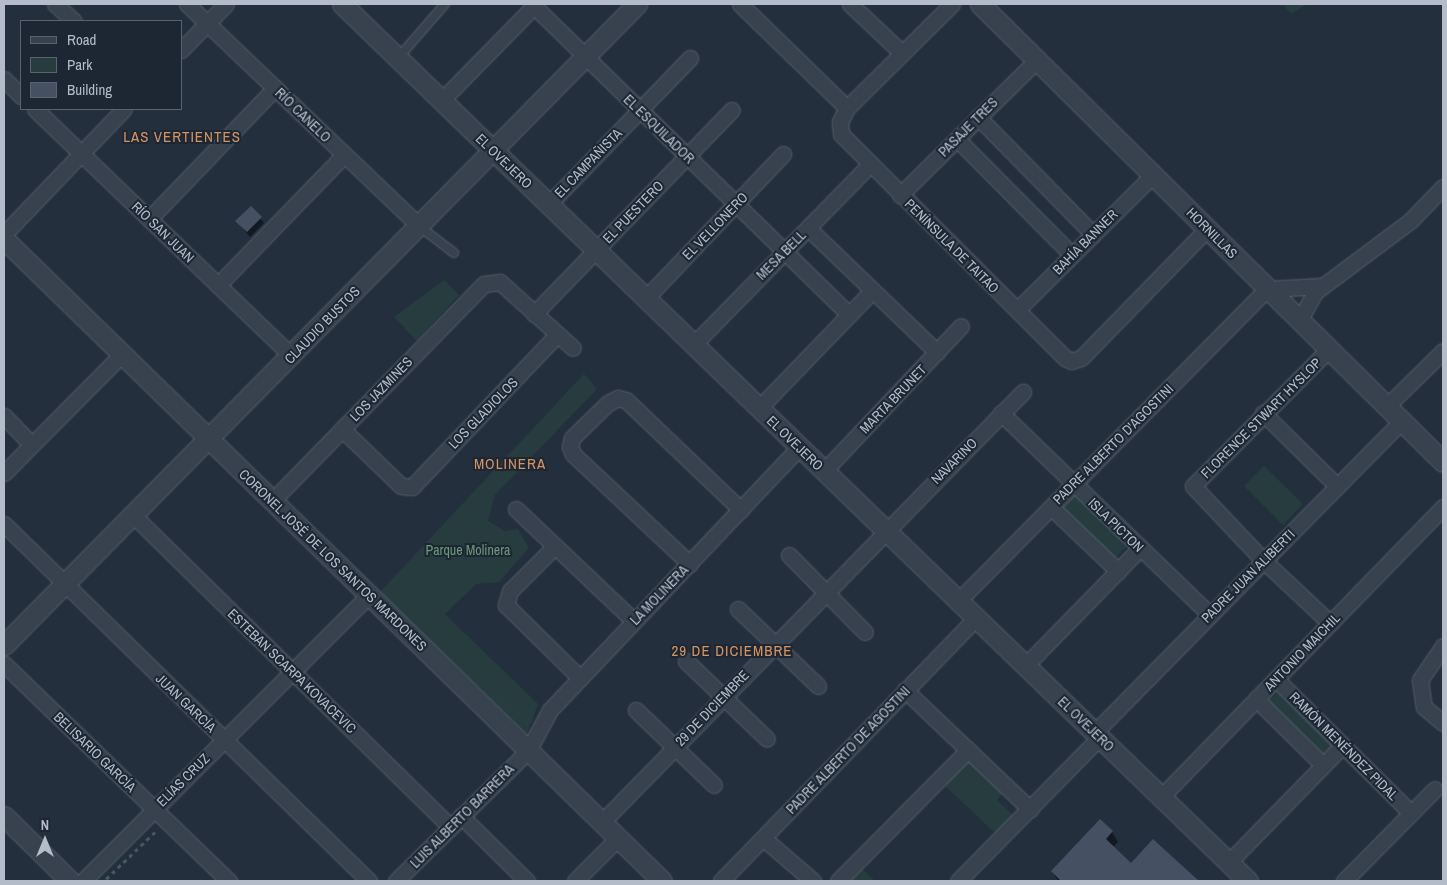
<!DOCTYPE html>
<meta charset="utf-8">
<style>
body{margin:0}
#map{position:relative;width:1447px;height:885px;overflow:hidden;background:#242f3e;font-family:"Archivo Narrow",sans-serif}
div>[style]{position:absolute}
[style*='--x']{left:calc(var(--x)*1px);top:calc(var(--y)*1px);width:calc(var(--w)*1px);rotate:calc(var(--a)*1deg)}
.green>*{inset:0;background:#263c3f}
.shadow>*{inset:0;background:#0007}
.building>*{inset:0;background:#455162}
.path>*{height:2.5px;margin-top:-1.25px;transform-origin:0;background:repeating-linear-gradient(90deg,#44595c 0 4px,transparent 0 8px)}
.roads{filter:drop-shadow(0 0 1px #565f6c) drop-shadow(0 0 1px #565f6c)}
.service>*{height:8px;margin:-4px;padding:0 4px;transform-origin:4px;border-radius:4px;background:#38414e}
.minor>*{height:15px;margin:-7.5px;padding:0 7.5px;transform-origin:7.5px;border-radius:7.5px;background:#38414e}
.tertiary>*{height:19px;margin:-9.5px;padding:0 9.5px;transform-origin:9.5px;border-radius:9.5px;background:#38414e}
span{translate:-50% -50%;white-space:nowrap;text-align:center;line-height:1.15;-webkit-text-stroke:4px #1d2633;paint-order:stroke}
.street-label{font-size:14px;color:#b4bcc9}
.park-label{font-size:14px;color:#6b9a76}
.neighbourhood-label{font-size:15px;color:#d59563;letter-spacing:1px}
.frame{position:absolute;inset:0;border:5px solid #b4bcc9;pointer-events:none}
.legend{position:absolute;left:20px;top:20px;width:162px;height:90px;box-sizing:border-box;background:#1d2633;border:1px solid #59626f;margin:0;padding:6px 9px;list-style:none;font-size:15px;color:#b4bcc9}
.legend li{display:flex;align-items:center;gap:10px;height:25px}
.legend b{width:25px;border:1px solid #59626f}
.north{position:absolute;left:20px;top:815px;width:50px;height:50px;-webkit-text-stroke:4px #1d2633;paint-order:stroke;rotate:0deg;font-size:14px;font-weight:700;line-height:20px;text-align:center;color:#b4bcc9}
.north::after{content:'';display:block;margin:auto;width:18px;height:22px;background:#b4bcc9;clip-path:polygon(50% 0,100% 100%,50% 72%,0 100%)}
</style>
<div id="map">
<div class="green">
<i style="clip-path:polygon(1283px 4px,1307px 4px,1291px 14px)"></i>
<i style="clip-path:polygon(444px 280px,459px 295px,417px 341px,394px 317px)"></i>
<i style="clip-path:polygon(584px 374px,597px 389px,495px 495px,488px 521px,505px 531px,518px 529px,529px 548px,499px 582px,476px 584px,445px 614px,538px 704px,527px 734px,380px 592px)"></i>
<i style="clip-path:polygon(1264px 466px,1303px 504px,1283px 525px,1244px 486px)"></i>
<i style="clip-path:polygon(1074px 492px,1128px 545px,1113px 560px,1059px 506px)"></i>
<i style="clip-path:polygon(1279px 692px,1333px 745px,1326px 755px,1321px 755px,1266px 703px)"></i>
<i style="clip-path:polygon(969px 758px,1005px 791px,997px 800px,1013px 815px,996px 834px,944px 785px)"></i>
<i style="clip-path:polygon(862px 869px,875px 881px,850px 881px)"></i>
</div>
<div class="shadow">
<i style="clip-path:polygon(251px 207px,264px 223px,250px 237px,237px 221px)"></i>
<i style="clip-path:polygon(1112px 832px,1118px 842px,1113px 847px,1131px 865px,1154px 840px,1198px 881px,1058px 881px,1052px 871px)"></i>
</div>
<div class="building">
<i style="clip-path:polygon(251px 206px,262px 217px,247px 232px,235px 221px)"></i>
<i style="clip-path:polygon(1100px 819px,1113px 831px,1106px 839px,1131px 863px,1153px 839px,1199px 881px,1061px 881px,1051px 871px)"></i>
</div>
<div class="path">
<i style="--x:106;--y:879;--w:72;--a:-43.9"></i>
</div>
<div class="roads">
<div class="service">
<i style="--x:398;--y:58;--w:72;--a:-49"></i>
<i style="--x:419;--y:226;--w:44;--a:37.6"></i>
</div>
<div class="minor">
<i style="--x:55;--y:4;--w:25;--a:42"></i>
<i style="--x:187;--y:4;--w:321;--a:43.7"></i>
<i style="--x:740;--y:4;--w:149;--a:44.2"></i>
<i style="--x:850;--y:4;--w:71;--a:43.3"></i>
<i style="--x:952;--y:4;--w:148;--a:135.3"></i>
<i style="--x:847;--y:108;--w:16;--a:117"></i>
<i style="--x:840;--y:122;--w:12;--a:85"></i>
<i style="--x:841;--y:134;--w:317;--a:45"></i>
<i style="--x:1065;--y:358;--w:7;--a:27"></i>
<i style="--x:1071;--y:361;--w:10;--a:-17"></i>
<i style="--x:1081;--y:358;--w:180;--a:-45.7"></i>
<i style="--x:534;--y:6;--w:441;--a:44.4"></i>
<i style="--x:181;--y:50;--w:64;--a:-45.6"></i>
<i style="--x:4;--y:79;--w:24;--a:45"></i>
<i style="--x:442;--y:100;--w:134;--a:-45.6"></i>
<i style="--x:35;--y:109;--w:356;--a:43.9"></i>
<i style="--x:978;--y:117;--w:164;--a:45.5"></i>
<i style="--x:957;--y:139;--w:163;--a:45.2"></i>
<i style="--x:900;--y:195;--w:192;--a:-44.6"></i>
<i style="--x:549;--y:204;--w:203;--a:-46"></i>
<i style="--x:149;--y:219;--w:182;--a:-46.1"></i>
<i style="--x:808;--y:228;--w:179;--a:43.9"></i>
<i style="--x:4;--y:234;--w:173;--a:-46.2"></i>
<i style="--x:218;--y:285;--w:181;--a:-45.9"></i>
<i style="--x:646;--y:298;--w:199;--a:-46.4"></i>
<i style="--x:1017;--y:310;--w:192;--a:-44.8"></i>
<i style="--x:534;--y:314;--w:284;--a:-45.9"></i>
<i style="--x:1299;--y:321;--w:33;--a:-61"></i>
<i style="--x:1315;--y:292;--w:119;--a:-36.8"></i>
<i style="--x:1410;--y:221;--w:47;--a:-45.9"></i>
<i style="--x:694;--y:344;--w:250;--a:-45.6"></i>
<i style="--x:1329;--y:349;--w:193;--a:134.8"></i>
<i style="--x:1193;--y:486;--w:103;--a:46.6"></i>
<i style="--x:1264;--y:561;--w:91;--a:43.2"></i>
<i style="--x:1387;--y:406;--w:78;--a:-44.5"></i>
<i style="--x:759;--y:408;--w:163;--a:-46"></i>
<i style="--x:1001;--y:413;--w:291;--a:44"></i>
<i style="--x:1263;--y:413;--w:104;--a:44.6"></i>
<i style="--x:4;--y:416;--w:40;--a:46"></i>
<i style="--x:342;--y:429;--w:82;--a:44"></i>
<i style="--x:401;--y:486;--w:11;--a:5"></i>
<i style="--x:412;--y:487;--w:210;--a:-46.4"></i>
<i style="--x:824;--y:471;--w:199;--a:-46.6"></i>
<i style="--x:4;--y:473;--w:168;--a:-45.2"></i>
<i style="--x:272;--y:501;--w:303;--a:-45.7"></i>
<i style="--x:484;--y:284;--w:16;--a:-7"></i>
<i style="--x:500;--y:282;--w:98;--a:42.1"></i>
<i style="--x:1051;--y:507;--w:93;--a:43.7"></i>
<i style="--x:516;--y:509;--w:163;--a:43.5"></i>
<i style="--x:134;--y:516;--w:444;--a:44.5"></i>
<i style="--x:4;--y:524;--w:511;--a:44.37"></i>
<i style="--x:555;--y:546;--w:64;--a:135"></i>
<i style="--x:510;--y:591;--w:15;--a:106"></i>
<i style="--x:506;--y:605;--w:104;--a:44.6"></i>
<i style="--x:789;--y:555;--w:108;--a:45.4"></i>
<i style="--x:690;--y:564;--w:161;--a:-136.8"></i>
<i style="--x:573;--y:454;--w:8;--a:-113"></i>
<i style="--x:570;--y:447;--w:9;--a:-77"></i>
<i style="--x:572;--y:438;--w:50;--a:-44.2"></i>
<i style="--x:608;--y:403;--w:11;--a:-27"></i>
<i style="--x:618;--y:398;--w:8;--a:14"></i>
<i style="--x:626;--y:400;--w:159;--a:43.7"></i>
<i style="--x:958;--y:601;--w:439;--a:-45.3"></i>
<i style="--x:1267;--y:289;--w:56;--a:-3.1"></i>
<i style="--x:738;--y:609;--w:111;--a:43.9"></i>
<i style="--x:1443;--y:646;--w:41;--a:124.1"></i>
<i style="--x:1420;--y:680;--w:27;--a:82"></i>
<i style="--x:1424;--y:707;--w:25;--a:40"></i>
<i style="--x:686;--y:661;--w:112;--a:43.9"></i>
<i style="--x:4;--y:664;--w:313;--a:44"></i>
<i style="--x:1025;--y:666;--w:165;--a:-45.7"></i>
<i style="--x:1276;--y:679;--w:190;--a:44.8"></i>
<i style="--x:905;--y:690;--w:173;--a:43.6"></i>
<i style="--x:1256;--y:699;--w:94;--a:44.6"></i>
<i style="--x:636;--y:710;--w:108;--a:43.9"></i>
<i style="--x:1095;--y:732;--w:437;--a:-45.4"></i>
<i style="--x:1161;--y:797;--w:405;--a:-45.8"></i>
<i style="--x:461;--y:816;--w:93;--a:44.6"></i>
<i style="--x:602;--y:822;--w:602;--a:-45.61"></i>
<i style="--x:763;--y:838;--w:66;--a:40.7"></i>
<i style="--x:1229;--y:862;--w:163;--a:-45.7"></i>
<i style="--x:83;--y:881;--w:404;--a:-45"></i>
<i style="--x:396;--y:881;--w:185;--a:-44.6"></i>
<i style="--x:528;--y:751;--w:47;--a:-61.8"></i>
<i style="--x:550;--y:710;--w:363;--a:-46.5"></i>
<i style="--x:575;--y:881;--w:61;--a:-45"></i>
<i style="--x:721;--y:881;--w:366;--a:-45.9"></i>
<i style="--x:838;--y:881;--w:185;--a:-45.2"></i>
<i style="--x:958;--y:881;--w:202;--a:-45.4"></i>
<i style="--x:1344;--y:881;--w:129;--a:-45.3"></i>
</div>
<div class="tertiary">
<i style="--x:342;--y:4;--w:1261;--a:44.07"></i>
<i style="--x:980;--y:4;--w:651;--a:44.69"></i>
<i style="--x:4;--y:239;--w:919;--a:44.29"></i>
<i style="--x:4;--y:645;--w:901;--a:-45.36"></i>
<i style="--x:4;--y:816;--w:93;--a:44.6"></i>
</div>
</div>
<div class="street-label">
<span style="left:303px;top:115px;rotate:44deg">RÍO CANELO</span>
<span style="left:968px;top:127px;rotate:-45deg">PASAJE TRES</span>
<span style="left:659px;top:129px;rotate:44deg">EL ESQUILADOR</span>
<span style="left:504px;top:161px;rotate:44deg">EL OVEJERO</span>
<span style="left:588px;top:163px;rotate:-46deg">EL CAMPAÑISTA</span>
<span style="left:633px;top:212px;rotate:-46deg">EL PUESTERO</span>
<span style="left:715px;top:226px;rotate:-46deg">EL VELLONERO</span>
<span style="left:163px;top:232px;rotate:44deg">RÍO SAN JUAN</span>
<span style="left:1212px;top:233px;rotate:45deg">HORNILLAS</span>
<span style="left:1085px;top:242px;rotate:-45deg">BAHÍA BANNER</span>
<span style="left:952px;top:246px;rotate:45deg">PENÍNSULA DE TAITAO</span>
<span style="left:781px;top:255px;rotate:-45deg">MESA BELL</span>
<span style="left:322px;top:325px;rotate:-46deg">CLAUDIO BUSTOS</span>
<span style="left:381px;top:389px;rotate:-46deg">LOS JAZMINES</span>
<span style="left:893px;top:399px;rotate:-46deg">MARTA BRUNET</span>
<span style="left:483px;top:413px;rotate:-46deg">LOS GLADIOLOS</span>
<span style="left:1261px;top:418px;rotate:-45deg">FLORENCE STWART HYSLOP</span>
<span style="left:795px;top:443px;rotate:44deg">EL OVEJERO</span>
<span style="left:1113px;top:444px;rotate:-45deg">PADRE ALBERTO D'AGOSTINI</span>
<span style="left:954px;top:461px;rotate:-45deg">NAVARINO</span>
<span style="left:1116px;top:525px;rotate:44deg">ISLA PICTON</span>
<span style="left:333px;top:560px;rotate:44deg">CORONEL JOSÉ DE LOS SANTOS MARDONES</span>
<span style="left:1248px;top:576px;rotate:-45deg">PADRE JUAN ALIBERTI</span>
<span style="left:659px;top:595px;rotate:-46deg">LA MOLINERA</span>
<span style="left:1302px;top:652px;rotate:-46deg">ANTONIO MAICHIL</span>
<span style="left:292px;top:671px;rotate:44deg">ESTEBAN SCARPA KOVACEVIC</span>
<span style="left:186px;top:703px;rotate:44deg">JUAN GARCÍA</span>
<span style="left:712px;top:708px;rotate:-46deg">29 DE DICIEMBRE</span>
<span style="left:1086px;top:724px;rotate:44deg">EL OVEJERO</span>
<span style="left:1344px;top:746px;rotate:45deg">RAMÓN MENÉNDEZ PIDAL</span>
<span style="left:848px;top:750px;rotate:-46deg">PADRE ALBERTO DE AGOSTINI</span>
<span style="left:95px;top:752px;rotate:44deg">BELISARIO GARCÍA</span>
<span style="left:183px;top:780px;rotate:-45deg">ELÍAS CRUZ</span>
<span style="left:462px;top:816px;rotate:-45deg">LUIS ALBERTO BARRERA</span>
</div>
<div class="park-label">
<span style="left:468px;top:550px">Parque Molinera</span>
</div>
<div class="neighbourhood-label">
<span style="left:182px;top:137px">LAS VERTIENTES</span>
<span style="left:510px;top:464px">MOLINERA</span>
<span style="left:732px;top:651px">29 DE DICIEMBRE</span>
</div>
<div class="frame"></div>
<ul class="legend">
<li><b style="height:6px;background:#38414e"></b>Road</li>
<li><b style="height:14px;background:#263c3f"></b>Park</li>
<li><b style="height:14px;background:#455162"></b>Building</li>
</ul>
<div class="north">N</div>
</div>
